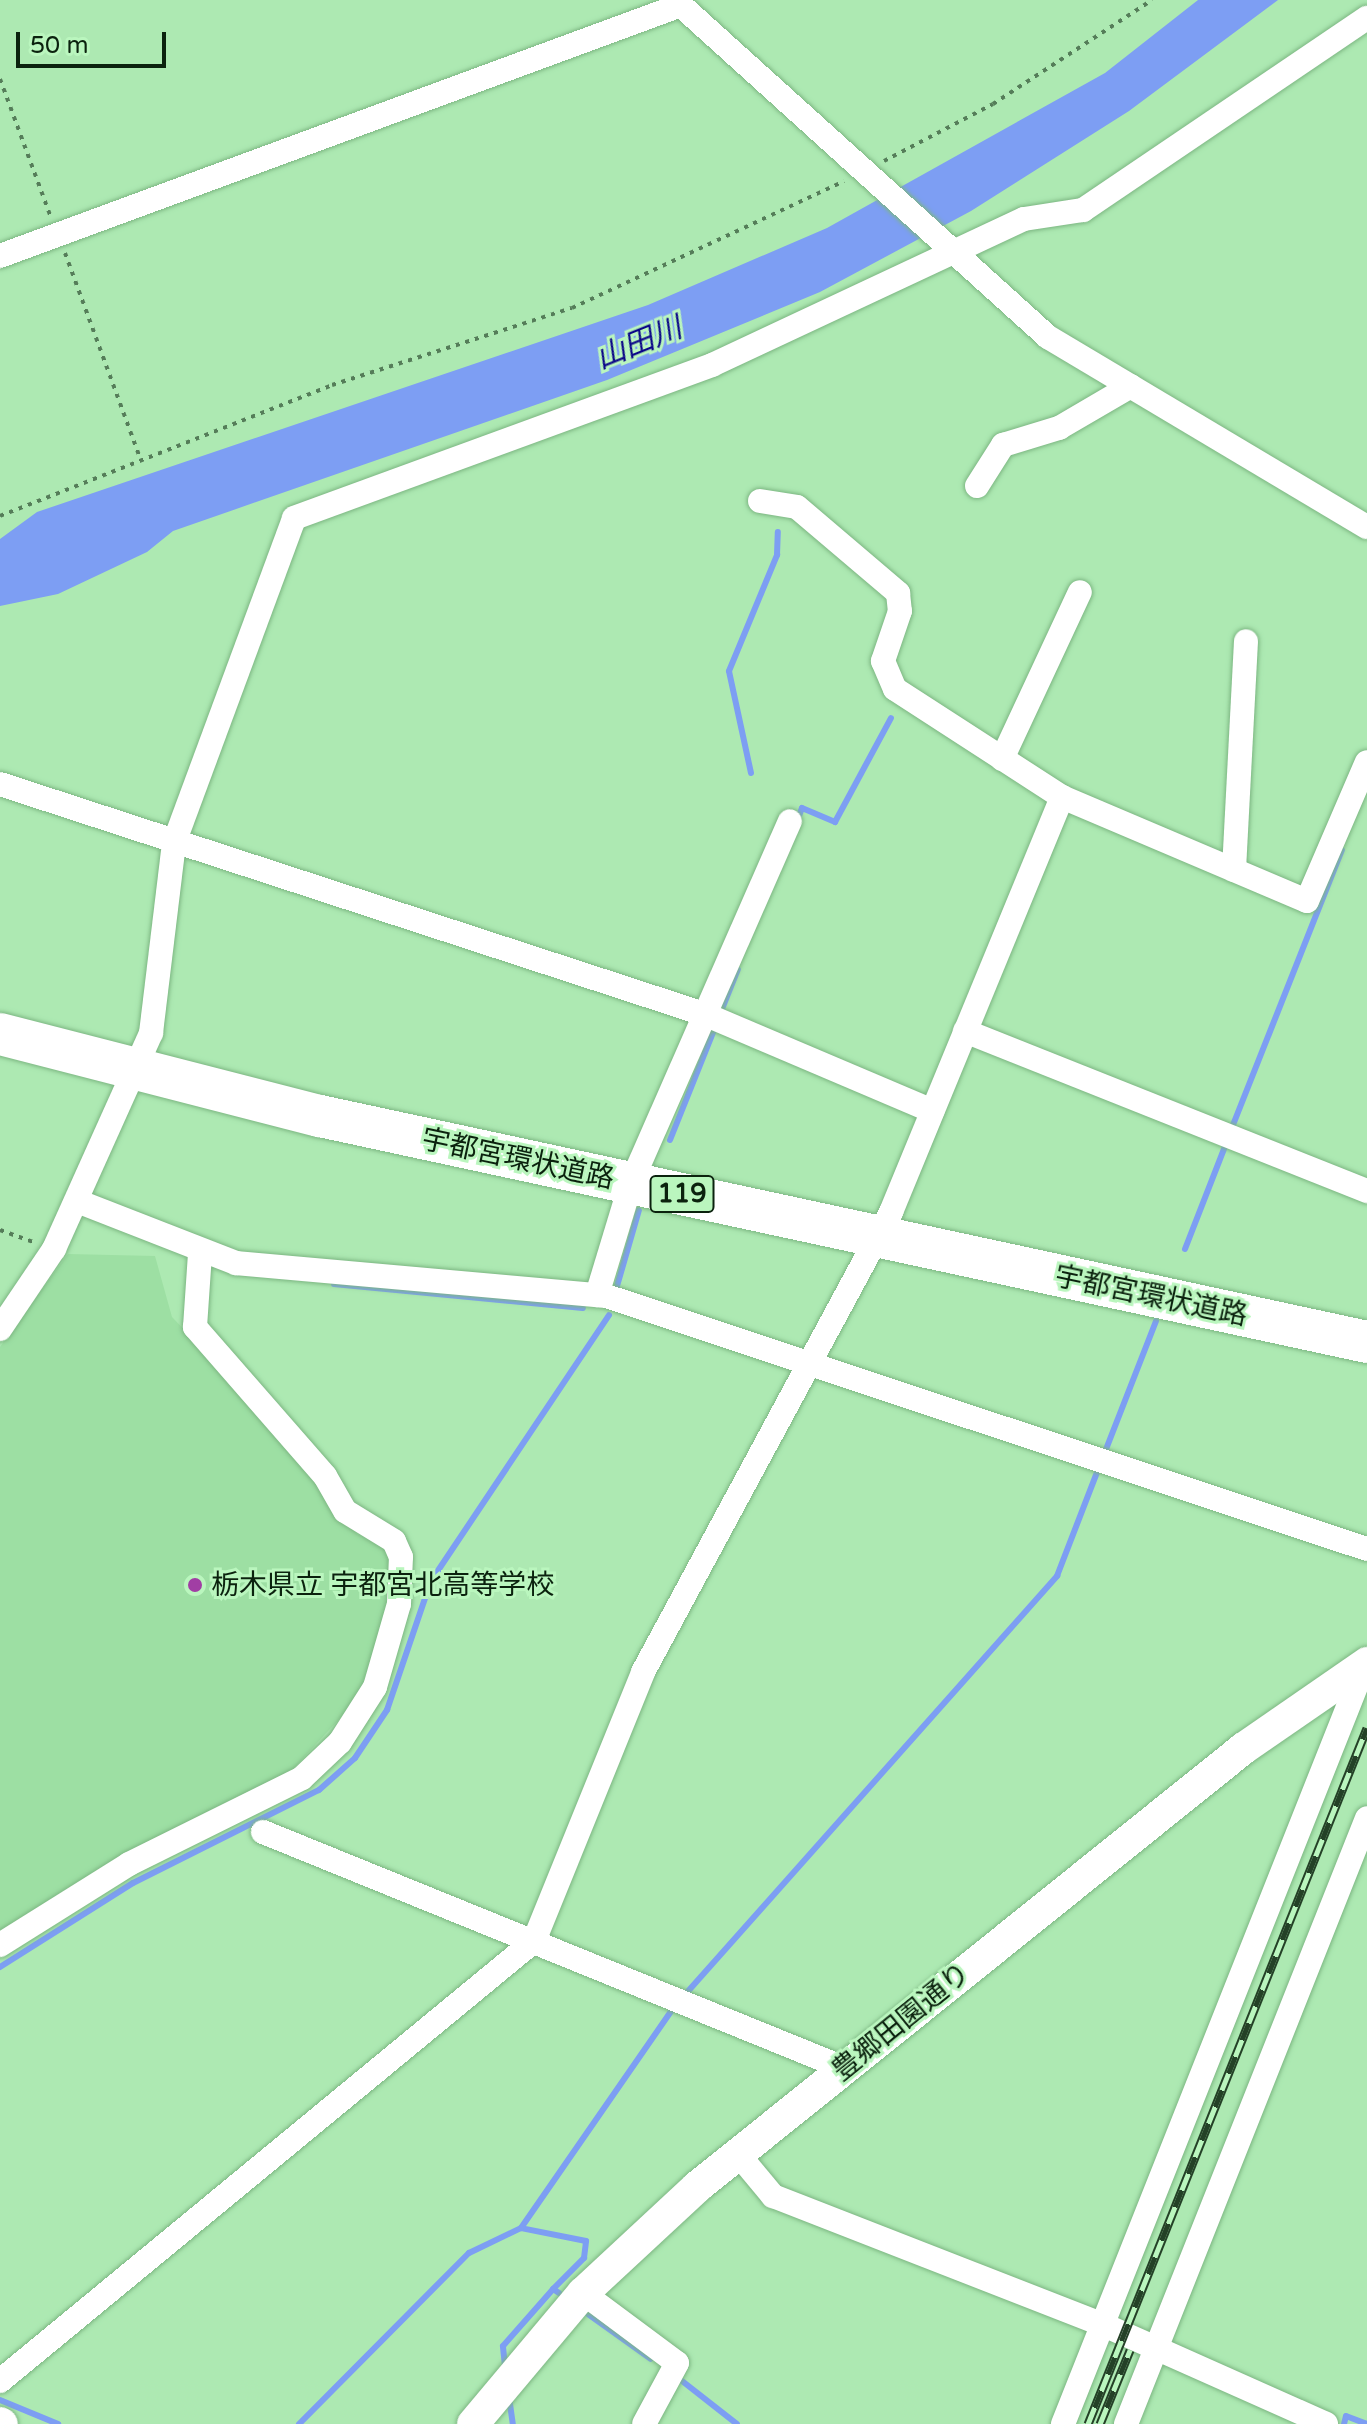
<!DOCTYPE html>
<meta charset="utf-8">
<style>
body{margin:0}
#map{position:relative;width:1367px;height:2424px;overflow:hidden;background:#ade9b2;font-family:"Varela Round","Noto Sans JP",sans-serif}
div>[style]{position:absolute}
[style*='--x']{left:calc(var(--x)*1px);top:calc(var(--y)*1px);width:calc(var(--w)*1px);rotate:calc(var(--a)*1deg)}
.built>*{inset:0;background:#9ddfa3}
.water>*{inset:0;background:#7d9ef3}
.stream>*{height:6px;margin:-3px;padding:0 3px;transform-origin:3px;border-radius:3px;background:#7d9ef3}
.path>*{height:4px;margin-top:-2px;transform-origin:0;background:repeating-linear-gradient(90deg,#557d59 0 4px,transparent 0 10px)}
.roads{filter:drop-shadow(0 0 2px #7cb682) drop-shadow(0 0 2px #7cb682)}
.street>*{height:24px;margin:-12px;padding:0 12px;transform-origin:12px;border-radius:12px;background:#fff}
.secondary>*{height:32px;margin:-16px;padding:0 16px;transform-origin:16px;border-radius:16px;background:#fff}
.highway>*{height:42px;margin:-21px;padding:0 21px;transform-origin:21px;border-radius:21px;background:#fff}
.rail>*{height:9px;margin-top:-4.5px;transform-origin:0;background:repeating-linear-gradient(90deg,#baf6be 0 18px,#244127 0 36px);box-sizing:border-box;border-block:2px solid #244127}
.dots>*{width:22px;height:22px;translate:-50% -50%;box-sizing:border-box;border:4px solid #baf6be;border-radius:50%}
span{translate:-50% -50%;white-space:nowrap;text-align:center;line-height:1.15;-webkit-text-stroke:6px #baf6be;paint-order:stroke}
.shield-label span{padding:2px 6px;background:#baf6be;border:2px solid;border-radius:6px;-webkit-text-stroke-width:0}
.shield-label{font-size:26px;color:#0b220e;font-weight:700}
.street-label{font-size:28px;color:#0b220e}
.poi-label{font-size:28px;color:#0b220e}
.left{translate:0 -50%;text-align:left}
.water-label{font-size:30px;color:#0a0588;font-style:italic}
.scale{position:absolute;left:16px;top:32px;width:150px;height:36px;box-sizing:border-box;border:4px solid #0b220e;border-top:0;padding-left:10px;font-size:24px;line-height:28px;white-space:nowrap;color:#0b220e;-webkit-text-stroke:6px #baf6be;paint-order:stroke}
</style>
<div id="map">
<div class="built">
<i style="clip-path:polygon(68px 1254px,155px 1256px,172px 1317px,305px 1456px,357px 1534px,393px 1552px,388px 1617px,355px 1702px,291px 1771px,0 1932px,0 1347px)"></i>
</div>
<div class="water">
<i style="clip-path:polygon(1198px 0,1278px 0,1129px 111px,971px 211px,820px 292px,607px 380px,173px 531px,147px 552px,58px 594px,0 606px,0 539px,37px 512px,648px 305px,827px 228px,1105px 73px)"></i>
</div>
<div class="stream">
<i style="--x:751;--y:773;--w:104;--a:-102.2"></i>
<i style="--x:729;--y:671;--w:126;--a:-67.5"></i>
<i style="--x:777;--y:555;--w:23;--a:-88"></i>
<i style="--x:797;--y:821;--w:14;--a:-69"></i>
<i style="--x:802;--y:808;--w:36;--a:23"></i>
<i style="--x:835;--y:822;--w:118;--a:-61.7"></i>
<i style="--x:720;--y:1014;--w:48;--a:-68.2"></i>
<i style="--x:1231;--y:1130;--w:301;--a:-68.4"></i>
<i style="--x:670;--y:1140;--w:124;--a:-68.2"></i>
<i style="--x:1185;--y:1249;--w:116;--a:-68.7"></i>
<i style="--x:334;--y:1284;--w:250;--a:5.5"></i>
<i style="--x:615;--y:1293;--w:86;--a:-73.9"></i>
<i style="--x:1103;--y:1457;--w:146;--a:-68.7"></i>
<i style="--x:0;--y:1967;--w:157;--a:-32.3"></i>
<i style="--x:133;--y:1883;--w:208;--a:-26.6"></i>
<i style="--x:319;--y:1790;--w:48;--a:-41.6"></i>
<i style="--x:355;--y:1758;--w:58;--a:-56.3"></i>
<i style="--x:387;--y:1710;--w:136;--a:-71.2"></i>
<i style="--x:431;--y:1581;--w:320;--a:-56.2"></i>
<i style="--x:682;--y:1998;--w:565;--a:-48.37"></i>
<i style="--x:1057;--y:1576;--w:117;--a:-68.9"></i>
<i style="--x:559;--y:2293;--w:7;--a:-146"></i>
<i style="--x:553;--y:2289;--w:44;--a:-45"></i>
<i style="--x:584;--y:2258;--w:17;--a:-83"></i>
<i style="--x:586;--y:2241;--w:66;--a:-168.7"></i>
<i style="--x:521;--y:2228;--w:270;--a:-55.3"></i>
<i style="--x:588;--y:2314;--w:77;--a:35.5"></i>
<i style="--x:505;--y:2366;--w:20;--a:-96"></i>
<i style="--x:503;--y:2346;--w:76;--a:-48.7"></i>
<i style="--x:677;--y:2377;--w:76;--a:38.1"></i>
<i style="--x:509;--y:2397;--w:27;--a:82"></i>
<i style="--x:0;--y:2400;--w:63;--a:22.5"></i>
<i style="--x:299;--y:2424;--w:241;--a:-45.2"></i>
<i style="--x:469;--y:2253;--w:58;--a:-25.7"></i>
<i style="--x:1344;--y:2424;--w:8;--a:-76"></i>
<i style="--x:1346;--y:2416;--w:22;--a:21"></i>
</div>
<div class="path">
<i style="--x:0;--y:79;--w:145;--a:69.8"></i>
<i style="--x:884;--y:161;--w:123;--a:-27.6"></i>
<i style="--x:993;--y:104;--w:190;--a:-33.2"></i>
<i style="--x:65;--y:253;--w:215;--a:69.9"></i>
<i style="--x:0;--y:516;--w:357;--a:-21.5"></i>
<i style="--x:332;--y:385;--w:252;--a:-17.8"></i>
<i style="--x:572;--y:308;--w:300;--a:-25"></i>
<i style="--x:0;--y:1230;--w:35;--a:20"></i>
</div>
<div class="roads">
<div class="street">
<i style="--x:675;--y:0;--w:503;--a:42.1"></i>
<i style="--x:1048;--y:337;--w:371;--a:30.8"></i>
<i style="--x:0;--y:256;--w:726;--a:-20.23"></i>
<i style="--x:977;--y:486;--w:49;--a:-57.6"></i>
<i style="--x:1003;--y:445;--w:59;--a:-16.9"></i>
<i style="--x:1059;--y:428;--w:83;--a:-30.3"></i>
<i style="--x:760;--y:501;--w:37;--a:9"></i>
<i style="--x:797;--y:507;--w:133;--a:40.4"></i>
<i style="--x:898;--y:593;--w:18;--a:84"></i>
<i style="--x:900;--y:611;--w:53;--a:108.8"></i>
<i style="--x:883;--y:661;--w:30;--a:67"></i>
<i style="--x:895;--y:689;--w:199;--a:32.9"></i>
<i style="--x:1002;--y:759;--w:184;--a:-65"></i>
<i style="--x:0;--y:784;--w:741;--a:18.09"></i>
<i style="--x:704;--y:1014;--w:248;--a:23"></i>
<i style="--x:1234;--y:870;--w:229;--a:-87"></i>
<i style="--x:965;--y:1031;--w:433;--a:21.7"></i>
<i style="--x:77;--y:1201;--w:171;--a:21.3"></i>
<i style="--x:236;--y:1263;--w:371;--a:5.1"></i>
<i style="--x:606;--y:1296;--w:802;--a:18.39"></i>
<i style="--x:597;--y:1295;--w:117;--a:-73.1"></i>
<i style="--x:631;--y:1183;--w:395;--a:-66.3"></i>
<i style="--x:0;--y:1329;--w:97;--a:-56"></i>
<i style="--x:54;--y:1249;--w:237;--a:-65.8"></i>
<i style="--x:151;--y:1033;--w:191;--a:-83.1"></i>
<i style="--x:174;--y:843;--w:346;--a:-69.7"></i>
<i style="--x:294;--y:518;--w:445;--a:-20.1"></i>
<i style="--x:712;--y:365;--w:344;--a:-25.1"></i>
<i style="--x:1024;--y:219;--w:60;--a:-8.7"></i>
<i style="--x:1083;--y:210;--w:343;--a:-34.1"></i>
<i style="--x:263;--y:1832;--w:627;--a:22.11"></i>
<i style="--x:0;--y:1945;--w:152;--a:-32.1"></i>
<i style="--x:129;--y:1864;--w:193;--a:-26.4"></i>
<i style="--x:302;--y:1778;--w:52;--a:-43.5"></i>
<i style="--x:340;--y:1742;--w:65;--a:-57.5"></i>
<i style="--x:375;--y:1687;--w:86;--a:-73.9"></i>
<i style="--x:399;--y:1604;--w:47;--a:-87.6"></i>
<i style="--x:401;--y:1557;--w:17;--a:-114"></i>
<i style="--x:394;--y:1541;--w:57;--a:-148.5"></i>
<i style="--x:345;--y:1511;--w:40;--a:-119.7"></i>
<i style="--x:325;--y:1476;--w:198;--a:-131.1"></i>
<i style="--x:195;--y:1327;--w:73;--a:-86.1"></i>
<i style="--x:738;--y:2154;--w:55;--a:50.2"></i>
<i style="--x:773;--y:2196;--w:355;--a:21.3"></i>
<i style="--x:1104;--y:2325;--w:243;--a:24"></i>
<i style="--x:583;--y:2293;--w:117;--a:36.7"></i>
<i style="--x:677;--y:2363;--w:69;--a:118.4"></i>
<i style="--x:0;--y:2381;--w:692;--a:-39.49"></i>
<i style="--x:534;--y:1941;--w:290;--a:-67.9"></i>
<i style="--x:643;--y:1672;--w:523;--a:-61.67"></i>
<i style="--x:891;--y:1212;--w:449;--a:-67.6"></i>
<i style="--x:1062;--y:797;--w:266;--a:23"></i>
<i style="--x:1307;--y:901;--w:151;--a:-66.7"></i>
<i style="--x:1063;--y:2424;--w:818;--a:-68.33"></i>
<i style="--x:1126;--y:2424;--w:652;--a:-68.31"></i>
</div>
<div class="secondary">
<i style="--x:0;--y:2423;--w:2;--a:27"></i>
<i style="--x:473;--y:2424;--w:171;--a:-50"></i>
<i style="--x:583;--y:2293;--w:156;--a:-42.9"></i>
<i style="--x:697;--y:2187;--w:701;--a:-38.75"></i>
<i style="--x:1244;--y:1748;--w:150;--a:-34.6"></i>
</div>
<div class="highway">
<i style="--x:0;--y:1034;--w:330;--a:14.4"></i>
<i style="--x:320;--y:1116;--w:1071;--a:12.18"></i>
</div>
</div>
<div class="rail">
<i style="--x:1088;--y:2424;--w:750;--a:-68.16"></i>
<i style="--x:1100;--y:2424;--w:80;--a:-67.9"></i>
</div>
<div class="dots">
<i style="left:195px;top:1585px;background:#a13ea4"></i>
</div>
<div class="shield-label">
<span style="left:682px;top:1194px">119</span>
</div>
<div class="street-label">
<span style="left:518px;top:1159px;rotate:12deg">宇都宮環状道路</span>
<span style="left:1151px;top:1296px;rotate:12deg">宇都宮環状道路</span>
<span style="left:901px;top:2022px;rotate:-39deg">豊郷田園通り</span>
</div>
<div class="poi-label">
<span class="left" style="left:211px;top:1585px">栃木県立 宇都宮北高等学校</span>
</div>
<div class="water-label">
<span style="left:639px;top:344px;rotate:-22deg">山田川</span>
</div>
<div class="scale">50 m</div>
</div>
